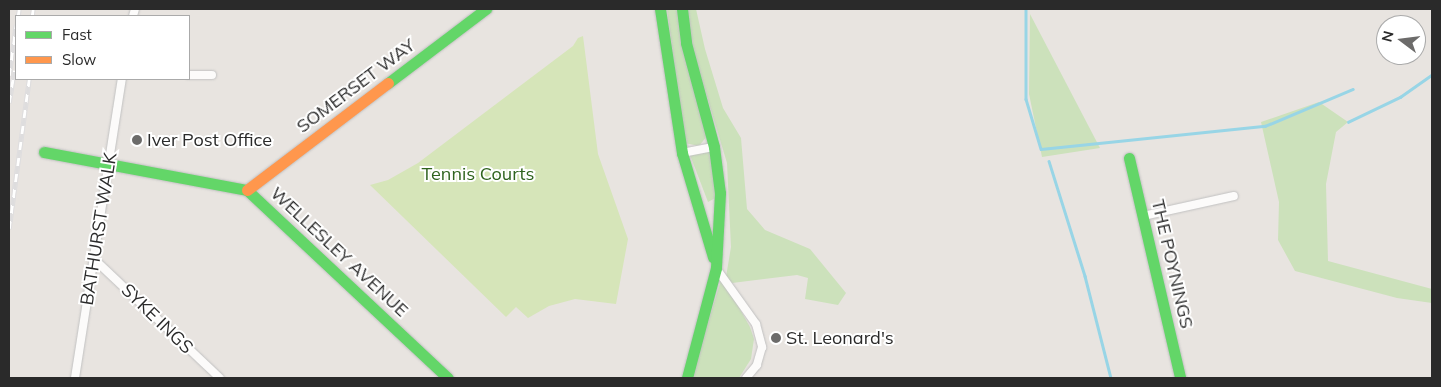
<!DOCTYPE html>
<style>
body{margin:0}
#map{position:relative;width:1441px;height:387px;overflow:hidden;background:#e8e4e0;font-family:Mulish,sans-serif}
div>[style]{position:absolute}
[style*='--x']{left:calc(var(--x)*1px);top:calc(var(--y)*1px);width:calc(var(--w)*1px);rotate:calc(var(--a)*1deg)}
.green>*{inset:0;background:#cce1bb}
.pitch>*{inset:0;background:#d6e5b9}
.stream>*{height:2.5px;margin:-1.25px;padding:0 1.25px;transform-origin:1.25px;border-radius:1.25px;background:#98d5e6}
.roads{filter:drop-shadow(0 0 1px #c1c1c1) drop-shadow(0 0 1px #c1c1c1)}
.street>*{height:8px;margin:-4px;padding:0 4px;transform-origin:4px;border-radius:4px;background:#fcfbfa}
.fast>*{height:11px;margin:-5.5px;padding:0 5.5px;transform-origin:5.5px;border-radius:5.5px;background:#63d668}
.slow>*{height:11px;margin:-5.5px;padding:0 5.5px;transform-origin:5.5px;border-radius:5.5px;background:#ff974d}
.rail>*{height:4.5px;margin-top:-2.25px;transform-origin:0;background:repeating-linear-gradient(90deg,#fff 0 8px,#deddde 0 16px);box-sizing:border-box;border-block:1px solid #deddde}
.dots>*{width:14px;height:14px;translate:-50% -50%;box-sizing:border-box;border:2px solid #fff;border-radius:50%}
span{translate:-50% -50%;white-space:nowrap;text-align:center;line-height:1.15;-webkit-text-stroke:4px #fff;paint-order:stroke}
.street-label{font-size:18px;color:#2a2a2a}
.poi-label{font-size:18px;color:#2a2a2a}
.left{translate:0 -50%;text-align:left}
.park-label{font-size:18px;color:#2f631e}
.frame{position:absolute;inset:0;border:10px solid #2a2a2a;pointer-events:none}
.legend{position:absolute;left:15px;top:15px;width:175px;height:65px;box-sizing:border-box;background:#fff;border:1px solid #aaa;margin:0;padding:6px 9px;list-style:none;font-size:15px;color:#2a2a2a}
.legend li{display:flex;align-items:center;gap:10px;height:25px}
.legend b{width:25px;border:1px solid #aaa}
.north{position:absolute;left:1376px;top:15px;width:50px;height:50px;box-sizing:border-box;background:#fff;border:1px solid #aaa;border-radius:50%;rotate:285deg;font-size:14px;font-weight:700;line-height:20px;text-align:center;color:#2a2a2a}
.north::after{content:'';display:block;margin:auto;width:18px;height:22px;background:#6c6b6a;clip-path:polygon(50% 0,100% 100%,50% 72%,0 100%)}
</style>
<div id="map">
<div class="green">
<i style="clip-path:polygon(667px 9px,677px 9px,707px 136px,699px 146px,685px 143px)"></i>
<i style="clip-path:polygon(686px 9px,696px 9px,705px 49px,723px 108px,741px 138px,747px 209px,765px 230px,810px 249px,846px 293px,838px 305px,805px 299px,808px 278px,797px 275px,732px 283px,726px 277px,731px 247px,727px 163px,690px 40px)"></i>
<i style="clip-path:polygon(1030px 14px,1100px 148px,1042px 157px,1029px 94px)"></i>
<i style="clip-path:polygon(1319px 102px,1348px 122px,1336px 132px,1326px 184px,1328px 261px,1432px 289px,1432px 303px,1397px 298px,1295px 271px,1278px 240px,1279px 202px,1261px 122px)"></i>
<i style="clip-path:polygon(710px 151px,717px 197px,708px 202px,690px 155px)"></i>
<i style="clip-path:polygon(722px 277px,750px 327px,754px 339px,751px 359px,739px 378px,691px 378px)"></i>
</div>
<div class="pitch">
<i style="clip-path:polygon(583px 36px,598px 154px,628px 239px,616px 304px,575px 299px,549px 306px,528px 318px,516px 307px,506px 317px,370px 185px,388px 180px,418px 163px,573px 46px,578px 38px)"></i>
</div>
<div class="stream">
<i style="--x:1026;--y:9;--w:90;--a:90"></i>
<i style="--x:1026;--y:99;--w:52;--a:73.3"></i>
<i style="--x:1041;--y:149;--w:225;--a:-5.9"></i>
<i style="--x:1265;--y:126;--w:95;--a:-22.8"></i>
<i style="--x:1348;--y:122;--w:58;--a:-25.7"></i>
<i style="--x:1400;--y:97;--w:39;--a:-35"></i>
<i style="--x:1049;--y:161;--w:121;--a:72.6"></i>
<i style="--x:1085;--y:276;--w:105;--a:75.7"></i>
</div>
<div class="roads">
<div class="street">
<i style="--x:133;--y:16;--w:7;--a:-74"></i>
<i style="--x:189;--y:75;--w:23;--a:0"></i>
<i style="--x:682;--y:153;--w:33;--a:-11"></i>
<i style="--x:1143;--y:216;--w:93;--a:-12.4"></i>
<i style="--x:94;--y:259;--w:173;--a:43.4"></i>
<i style="--x:716;--y:268;--w:69;--a:54.5"></i>
<i style="--x:756;--y:324;--w:24;--a:75"></i>
<i style="--x:762;--y:347;--w:19;--a:106"></i>
<i style="--x:757;--y:365;--w:17;--a:130"></i>
<i style="--x:75;--y:378;--w:303;--a:-81.1"></i>
</div>
<div class="fast">
<i style="--x:660;--y:9;--w:146;--a:81.3"></i>
<i style="--x:682;--y:153;--w:109;--a:73.4"></i>
<i style="--x:682;--y:9;--w:34;--a:83"></i>
<i style="--x:686;--y:43;--w:108;--a:74.9"></i>
<i style="--x:714;--y:147;--w:46;--a:82.6"></i>
<i style="--x:720;--y:193;--w:75;--a:93.1"></i>
<i style="--x:716;--y:268;--w:114;--a:104.8"></i>
<i style="--x:388;--y:83;--w:123;--a:-37.1"></i>
<i style="--x:44;--y:152;--w:207;--a:10.6"></i>
<i style="--x:247;--y:190;--w:275;--a:43.1"></i>
<i style="--x:1129;--y:158;--w:226;--a:76.9"></i>
</div>
<div class="slow">
<i style="--x:247;--y:190;--w:177;--a:-37.2"></i>
</div>
</div>
<div class="rail">
<i style="--x:18;--y:16;--w:7;--a:-82"></i>
<i style="--x:32;--y:16;--w:7;--a:-82"></i>
<i style="--x:9;--y:76;--w:52;--a:-82.3"></i>
<i style="--x:9;--y:103;--w:33;--a:-81"></i>
<i style="--x:9;--y:229;--w:151;--a:-82.4"></i>
</div>
<div class="dots">
<i style="left:137px;top:140px;background:#6c6b6a"></i>
<i style="left:776px;top:338px;background:#6c6b6a"></i>
</div>
<div class="street-label">
<span style="left:356px;top:86px;rotate:-37deg">SOMERSET WAY</span>
<span style="left:99px;top:229px;rotate:-81deg">BATHURST WALK</span>
<span style="left:339px;top:252px;rotate:43deg">WELLESLEY AVENUE</span>
<span style="left:1172px;top:264px;rotate:77deg">THE POYNINGS</span>
<span style="left:157px;top:319px;rotate:44deg">SYKE INGS</span>
</div>
<div class="poi-label">
<span class="left" style="left:147px;top:140px">Iver Post Office</span>
<span class="left" style="left:786px;top:338px">St. Leonard's</span>
</div>
<div class="park-label">
<span style="left:478px;top:174px">Tennis Courts</span>
</div>
<div class="frame"></div>
<ul class="legend">
<li><b style="height:6px;background:#63d668"></b>Fast</li>
<li><b style="height:6px;background:#ff974d"></b>Slow</li>
</ul>
<div class="north">N</div>
</div>
